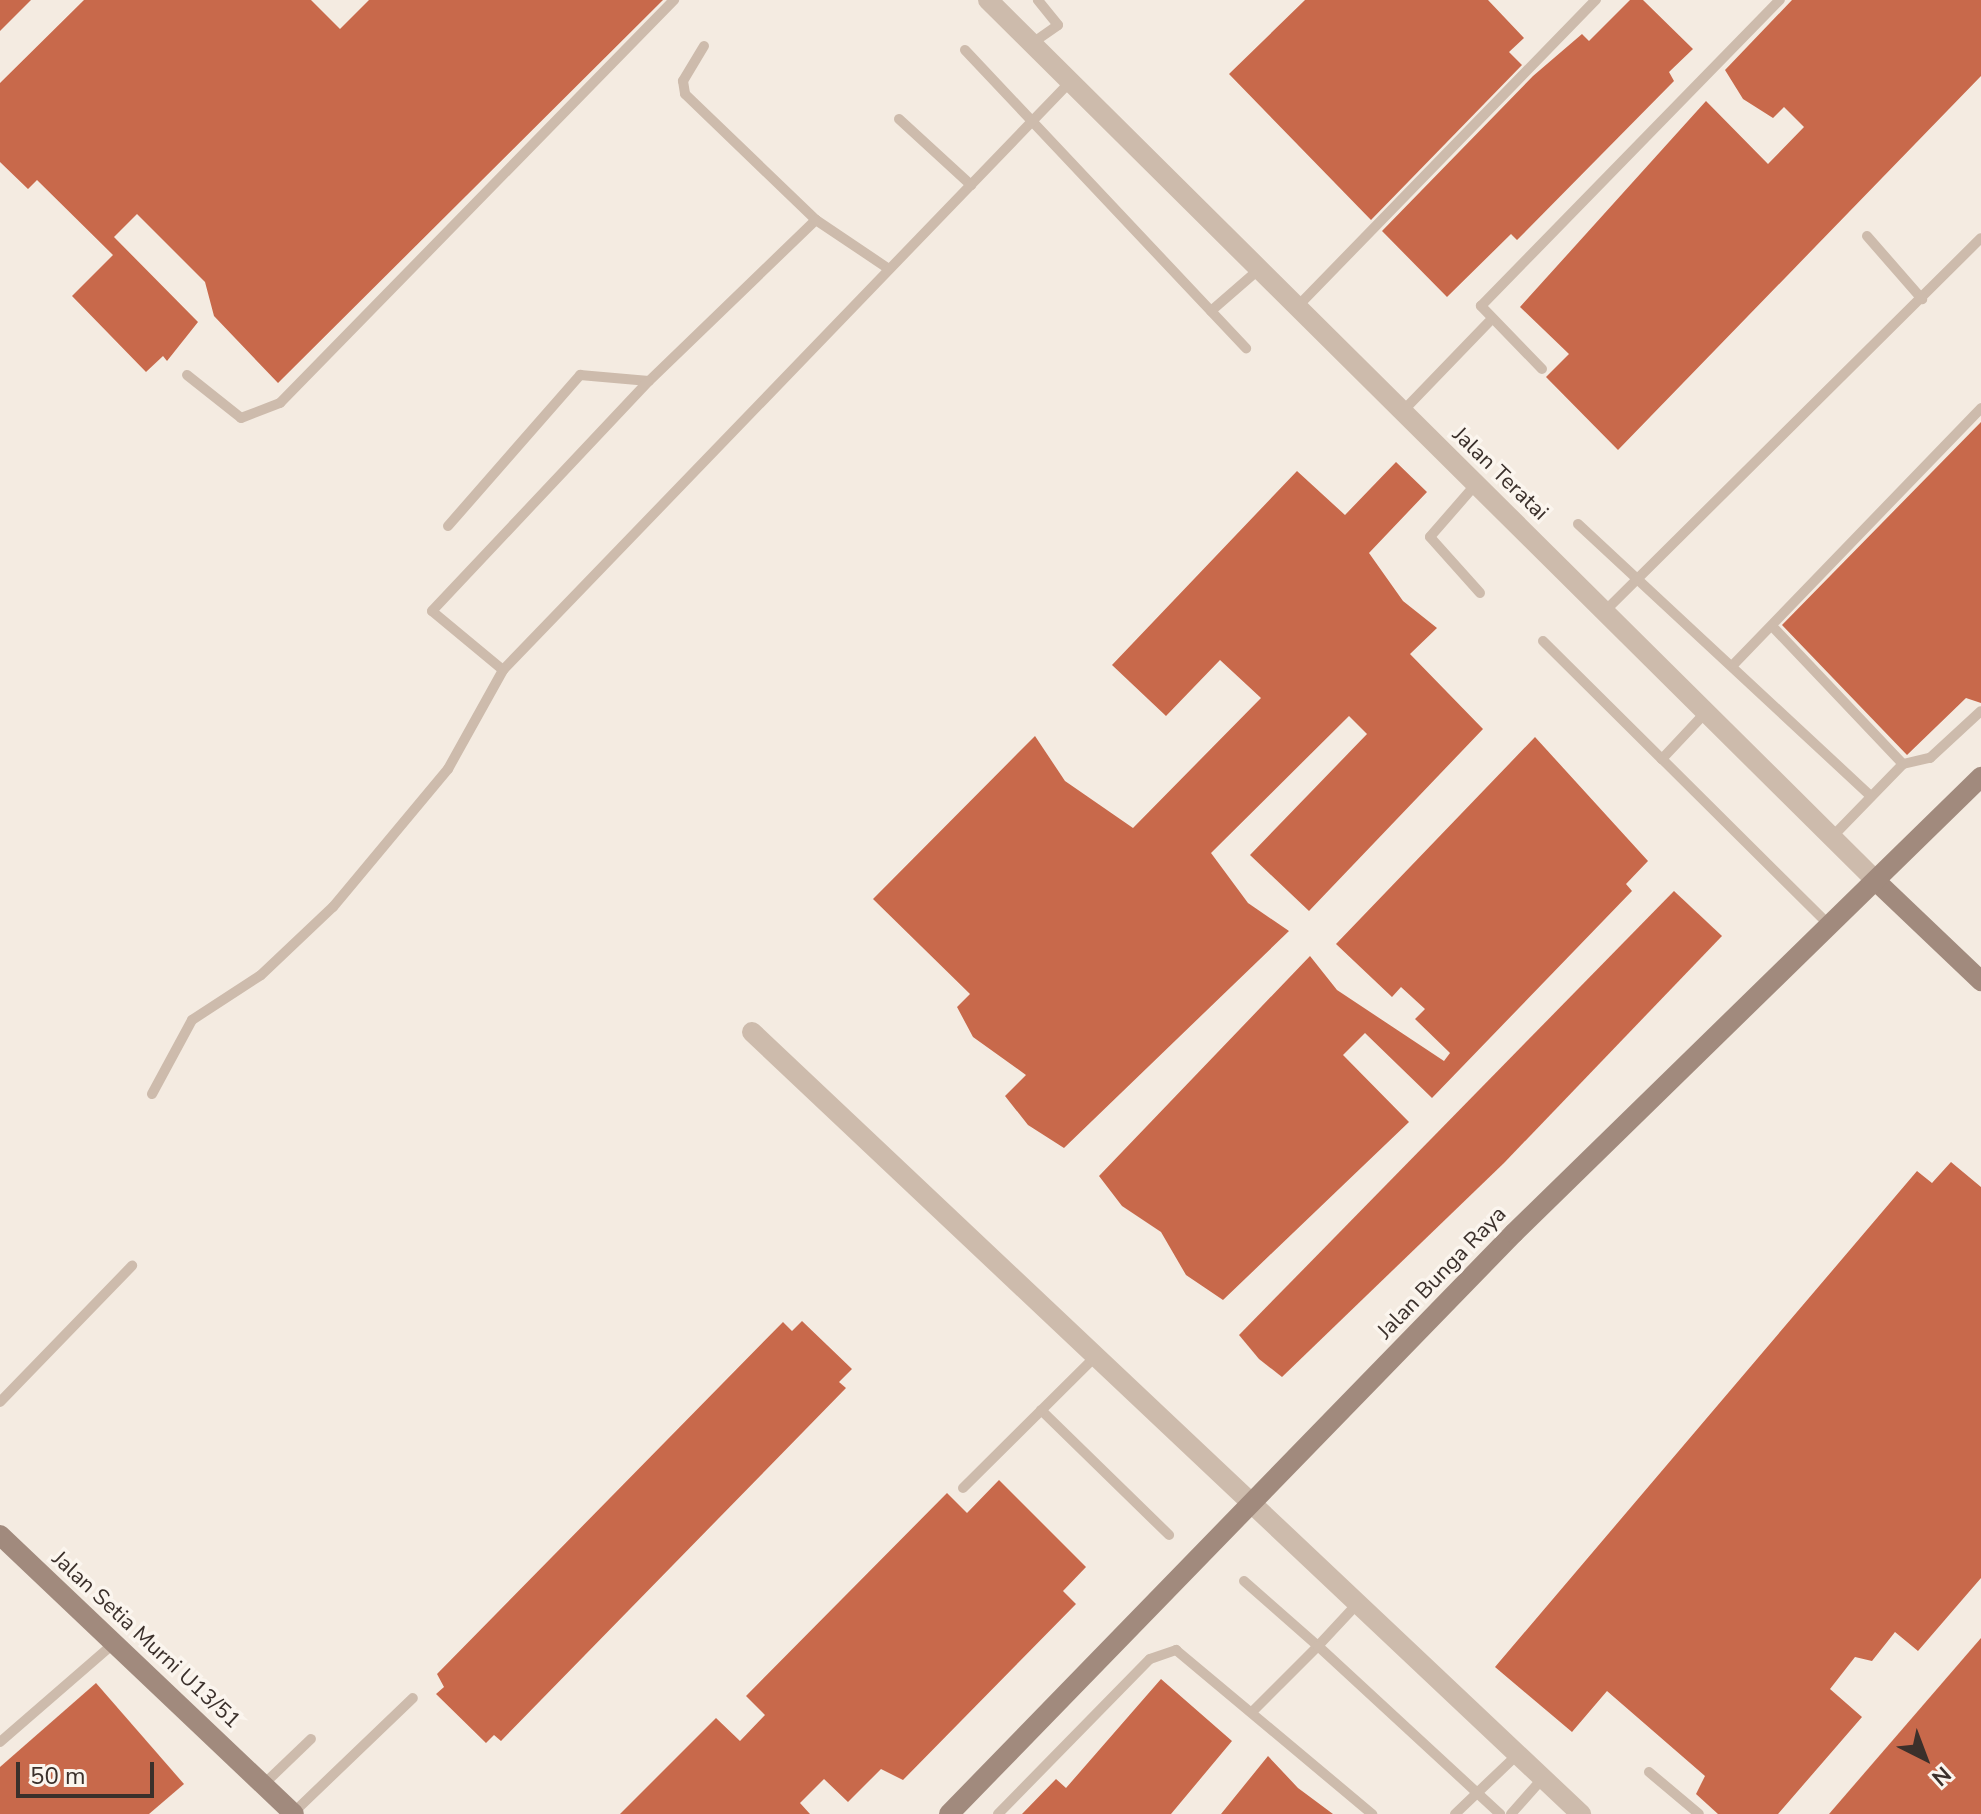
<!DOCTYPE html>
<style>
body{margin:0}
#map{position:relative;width:1981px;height:1814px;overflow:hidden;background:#f4ebe1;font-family:"Nunito Sans",sans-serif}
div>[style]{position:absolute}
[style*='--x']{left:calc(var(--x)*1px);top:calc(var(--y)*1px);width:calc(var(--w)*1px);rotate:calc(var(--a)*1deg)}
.building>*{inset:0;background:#c8694b}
.lane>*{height:10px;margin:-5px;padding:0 5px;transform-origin:5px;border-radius:5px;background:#cdbbac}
.street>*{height:20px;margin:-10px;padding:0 10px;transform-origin:10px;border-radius:10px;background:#cdbbac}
.secondary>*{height:20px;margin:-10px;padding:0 10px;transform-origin:10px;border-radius:10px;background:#a18a7d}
span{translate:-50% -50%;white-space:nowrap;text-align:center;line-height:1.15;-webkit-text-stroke:7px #fbf5ee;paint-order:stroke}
.street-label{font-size:22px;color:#3b302b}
.north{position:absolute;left:1885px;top:1718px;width:80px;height:80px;-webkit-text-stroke:6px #fbf5ee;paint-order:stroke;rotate:138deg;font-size:22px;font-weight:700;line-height:32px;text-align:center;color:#3b302b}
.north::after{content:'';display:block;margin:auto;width:28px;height:36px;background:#3b302b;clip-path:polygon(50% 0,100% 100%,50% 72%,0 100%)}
.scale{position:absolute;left:16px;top:1762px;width:138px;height:36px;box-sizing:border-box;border:4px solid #3b302b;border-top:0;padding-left:10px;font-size:24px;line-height:28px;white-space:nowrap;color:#3b302b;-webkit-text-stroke:6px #fbf5ee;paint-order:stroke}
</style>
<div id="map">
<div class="building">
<i style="clip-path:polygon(0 0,31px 0,0 31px)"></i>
<i style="clip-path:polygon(84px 0,311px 0,340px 29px,369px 0,663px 0,278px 383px,214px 316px,205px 282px,137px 214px,114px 237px,198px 322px,167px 361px,163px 356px,146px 372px,72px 296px,113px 255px,37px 180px,28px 189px,0 162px,0 83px)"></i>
<i style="clip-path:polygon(1305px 0,1488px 0,1524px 38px,1509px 52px,1522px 65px,1371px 220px,1229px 74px)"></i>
<i style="clip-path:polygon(1630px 0,1643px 0,1693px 49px,1669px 72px,1674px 81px,1517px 240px,1511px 234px,1447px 297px,1382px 231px,1533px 76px,1582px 34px,1589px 41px)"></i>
<i style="clip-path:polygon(1792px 0,1981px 0,1981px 76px,1618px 450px,1546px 377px,1569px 354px,1520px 307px,1706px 101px,1768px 164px,1804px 127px,1784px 107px,1773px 118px,1743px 99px,1725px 70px)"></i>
<i style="clip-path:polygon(1981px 422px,1981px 703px,1966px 698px,1907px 755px,1782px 625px)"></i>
<i style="clip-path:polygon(1396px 462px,1427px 492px,1369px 553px,1403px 601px,1437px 628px,1410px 654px,1483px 729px,1309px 911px,1250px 855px,1367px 734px,1349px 716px,1211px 853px,1248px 903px,1289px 931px,1064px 1148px,1028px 1125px,1005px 1096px,1026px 1075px,973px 1037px,957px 1007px,970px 994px,873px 899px,1035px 736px,1065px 781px,1133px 828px,1261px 698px,1220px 660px,1166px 716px,1112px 665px,1297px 471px,1345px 515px)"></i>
<i style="clip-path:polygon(1535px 737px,1648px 861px,1626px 884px,1632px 891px,1432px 1098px,1365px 1033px,1343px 1055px,1409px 1122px,1223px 1300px,1186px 1275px,1161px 1232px,1122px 1206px,1099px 1176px,1310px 956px,1337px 990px,1444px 1061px,1450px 1053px,1415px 1019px,1425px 1009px,1401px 987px,1392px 997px,1336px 944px)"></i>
<i style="clip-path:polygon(1674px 891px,1722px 936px,1504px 1163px,1282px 1377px,1259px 1359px,1239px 1335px)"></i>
<i style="clip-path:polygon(1951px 1162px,1981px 1187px,1981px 1578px,1918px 1651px,1895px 1632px,1872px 1661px,1855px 1657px,1830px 1689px,1862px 1717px,1778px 1814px,1718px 1814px,1696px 1794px,1705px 1776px,1607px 1691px,1572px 1732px,1495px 1667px,1917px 1171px,1932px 1183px)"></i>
<i style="clip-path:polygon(802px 1321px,852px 1369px,839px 1382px,846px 1388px,501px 1741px,494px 1735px,486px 1743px,436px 1694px,444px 1687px,437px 1674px,783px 1322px,792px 1331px)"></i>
<i style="clip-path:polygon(999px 1480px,1086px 1567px,1063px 1591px,1076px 1604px,903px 1780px,881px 1769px,848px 1802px,824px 1779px,800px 1803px,810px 1814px,620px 1814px,716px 1718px,740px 1741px,765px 1715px,746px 1696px,947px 1493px,967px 1513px)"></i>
<i style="clip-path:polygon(1981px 1638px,1981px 1814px,1829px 1814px)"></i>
<i style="clip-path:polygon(1161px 1679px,1232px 1741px,1171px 1814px,1022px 1814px,1056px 1779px,1066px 1788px)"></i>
<i style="clip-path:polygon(96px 1683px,184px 1784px,149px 1814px,0 1814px,0 1767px)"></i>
<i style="clip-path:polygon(1268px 1756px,1298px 1788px,1333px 1814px,1221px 1814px)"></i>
</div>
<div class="lane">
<i style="--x:1031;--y:44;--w:33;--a:-35"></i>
<i style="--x:1058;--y:25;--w:32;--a:-129"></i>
<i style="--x:704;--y:46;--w:41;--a:121"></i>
<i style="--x:683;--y:81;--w:13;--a:81"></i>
<i style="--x:685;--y:94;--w:182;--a:43.9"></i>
<i style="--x:965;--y:50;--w:410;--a:46.7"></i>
<i style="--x:899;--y:119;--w:98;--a:42.5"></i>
<i style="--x:1867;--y:236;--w:84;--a:48.9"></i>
<i style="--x:1297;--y:307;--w:429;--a:-45.8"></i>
<i style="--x:1211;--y:311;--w:61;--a:-41"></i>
<i style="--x:1542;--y:369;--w:88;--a:-134.1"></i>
<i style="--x:1481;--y:306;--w:428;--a:-45.7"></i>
<i style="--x:187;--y:375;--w:69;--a:38.5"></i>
<i style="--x:241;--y:418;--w:42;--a:-21"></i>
<i style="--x:280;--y:403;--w:564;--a:-45.65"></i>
<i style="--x:1402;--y:412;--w:125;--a:-46"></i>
<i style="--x:1476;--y:484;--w:70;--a:131"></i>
<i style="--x:1430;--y:537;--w:75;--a:48.2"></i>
<i style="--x:1578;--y:524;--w:400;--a:42.9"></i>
<i style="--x:448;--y:526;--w:201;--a:-48.8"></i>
<i style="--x:580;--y:375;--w:69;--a:5"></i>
<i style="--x:649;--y:381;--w:232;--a:-44"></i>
<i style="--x:816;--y:220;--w:88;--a:33.9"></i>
<i style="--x:1606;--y:610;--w:528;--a:-44.77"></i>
<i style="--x:1772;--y:626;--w:190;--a:46.5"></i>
<i style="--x:1903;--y:764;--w:100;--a:134.2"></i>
<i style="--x:1543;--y:641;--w:168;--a:44.8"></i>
<i style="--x:1734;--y:664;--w:356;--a:-46"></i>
<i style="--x:503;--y:670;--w:92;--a:-140.3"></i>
<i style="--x:432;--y:611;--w:316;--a:-46.7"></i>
<i style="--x:1707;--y:711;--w:66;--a:133.2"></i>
<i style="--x:1662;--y:759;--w:237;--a:44.8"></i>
<i style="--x:1903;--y:764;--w:28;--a:-13"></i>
<i style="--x:1930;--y:758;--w:69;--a:-42.7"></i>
<i style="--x:152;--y:1094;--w:84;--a:-61.6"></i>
<i style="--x:192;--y:1020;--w:82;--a:-33.1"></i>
<i style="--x:261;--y:975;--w:99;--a:-43.4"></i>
<i style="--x:333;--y:907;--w:180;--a:-50.2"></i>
<i style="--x:448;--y:769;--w:113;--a:-60.9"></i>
<i style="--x:503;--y:670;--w:817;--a:-46.04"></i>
<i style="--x:0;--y:1402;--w:190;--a:-45.9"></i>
<i style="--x:1041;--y:1410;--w:179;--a:44.3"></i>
<i style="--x:963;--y:1488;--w:187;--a:-44.8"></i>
<i style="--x:1244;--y:1581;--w:98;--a:41.3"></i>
<i style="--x:1318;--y:1646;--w:93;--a:135"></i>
<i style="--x:1358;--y:1603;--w:59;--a:132.9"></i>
<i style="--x:1318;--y:1646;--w:248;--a:42.7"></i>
<i style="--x:0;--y:1742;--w:150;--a:-40.9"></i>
<i style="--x:1649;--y:1772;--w:65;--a:40"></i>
<i style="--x:264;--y:1784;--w:65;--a:-43.8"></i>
<i style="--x:293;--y:1813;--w:166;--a:-43.8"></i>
<i style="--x:998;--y:1814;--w:217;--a:-45.6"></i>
<i style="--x:1150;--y:1659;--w:28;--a:-19"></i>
<i style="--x:1176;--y:1650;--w:256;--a:39.9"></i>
<i style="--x:1455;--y:1814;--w:87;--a:-43.6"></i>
<i style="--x:1511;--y:1814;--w:48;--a:-48.4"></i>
</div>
<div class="street">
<i style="--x:988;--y:0;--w:1252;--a:44.77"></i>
<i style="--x:752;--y:1032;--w:1140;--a:43.33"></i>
</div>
<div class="secondary">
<i style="--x:1877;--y:882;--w:144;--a:43.6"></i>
<i style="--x:0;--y:1535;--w:405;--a:43.5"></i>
<i style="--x:949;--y:1814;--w:810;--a:-45.8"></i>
<i style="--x:1514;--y:1233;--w:653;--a:-44.32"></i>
</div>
<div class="street-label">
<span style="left:1500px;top:474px;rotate:44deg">Jalan Teratai</span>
<span style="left:1442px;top:1273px;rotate:-46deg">Jalan Bunga Raya</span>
<span style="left:146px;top:1640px;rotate:43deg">Jalan Setia Murni U13/51</span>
</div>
<div class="north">N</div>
<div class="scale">50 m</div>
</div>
